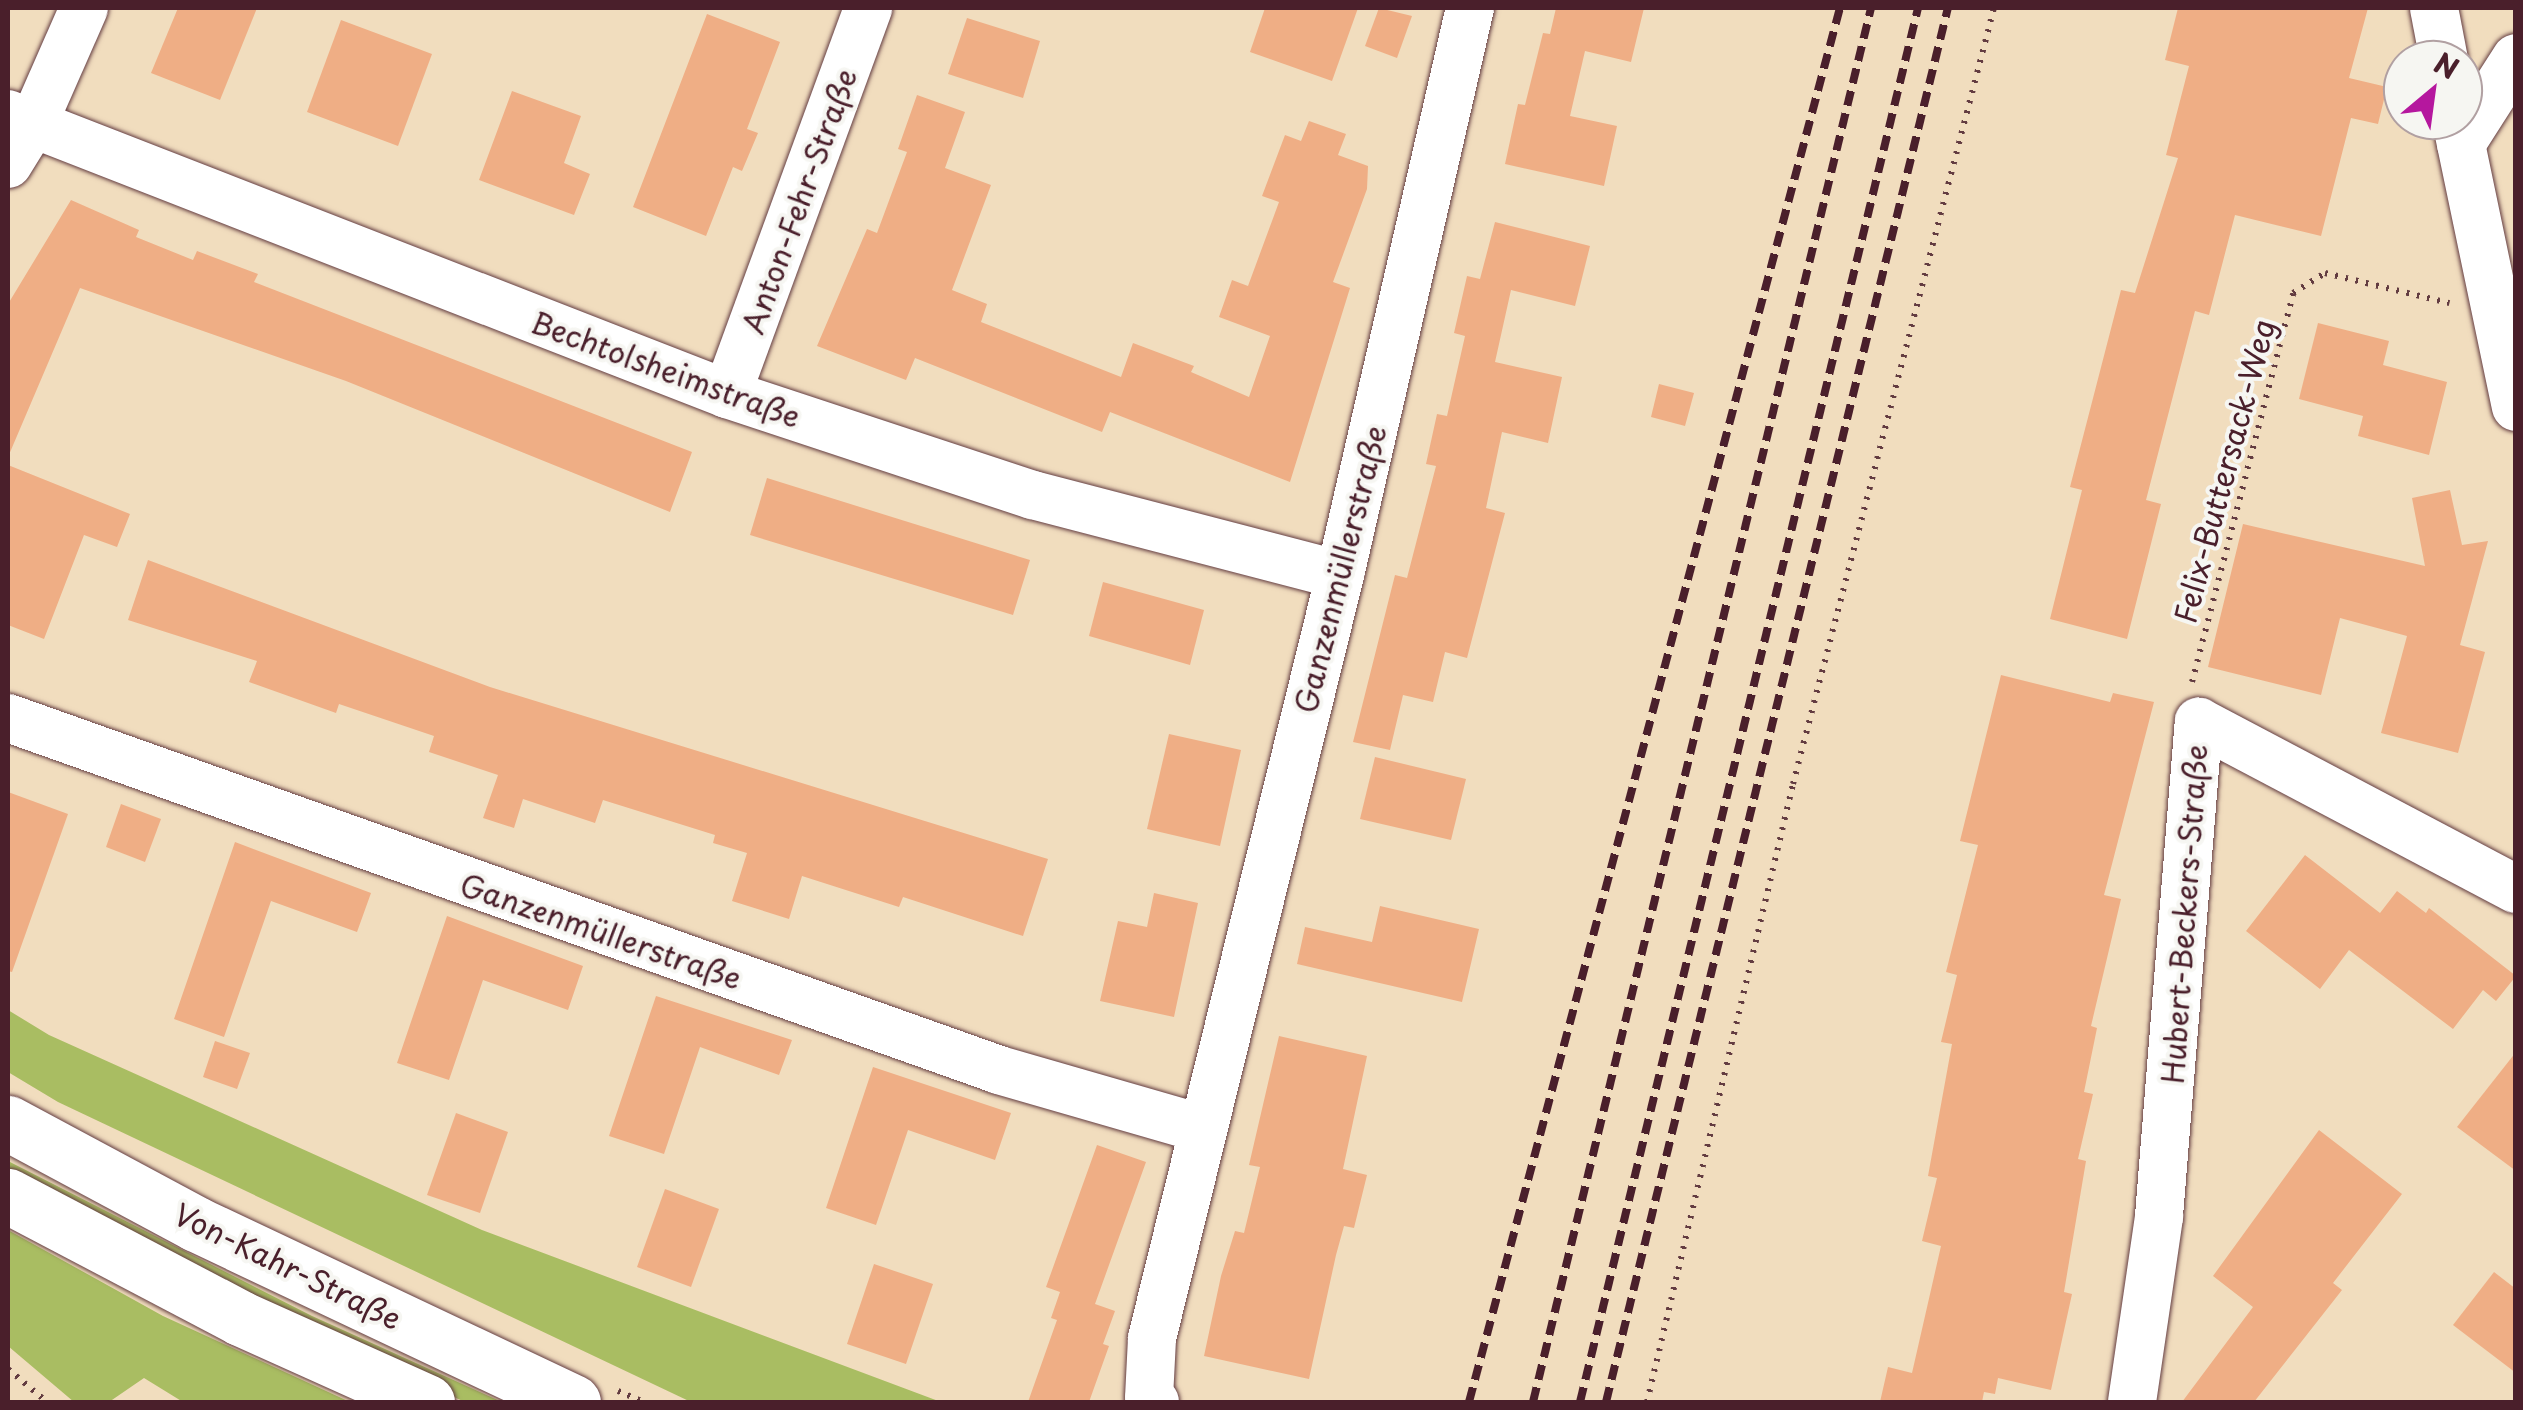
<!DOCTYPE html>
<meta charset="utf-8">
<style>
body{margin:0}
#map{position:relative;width:2523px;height:1410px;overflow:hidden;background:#f1ddbe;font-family:"Playpen Sans",sans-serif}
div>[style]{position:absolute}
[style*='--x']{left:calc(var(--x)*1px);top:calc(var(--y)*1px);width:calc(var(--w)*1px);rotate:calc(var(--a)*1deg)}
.green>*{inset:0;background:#a9bd62}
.building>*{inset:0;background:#efae85}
.path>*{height:6px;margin-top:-3px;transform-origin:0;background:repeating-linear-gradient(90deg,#633c41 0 2.5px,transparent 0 10.5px)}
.roads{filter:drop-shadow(0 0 2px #633c41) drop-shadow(0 0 2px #633c41)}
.minor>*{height:48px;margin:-24px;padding:0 24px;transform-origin:24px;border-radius:24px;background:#fff}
.major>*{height:55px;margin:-27.5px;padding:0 27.5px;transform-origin:27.5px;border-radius:27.5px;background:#fff}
.rail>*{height:8px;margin-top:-4px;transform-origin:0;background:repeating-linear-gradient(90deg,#4a1f2b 0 15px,transparent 0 23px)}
span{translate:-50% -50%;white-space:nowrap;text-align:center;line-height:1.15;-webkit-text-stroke:8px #f6f6f2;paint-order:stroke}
.street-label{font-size:30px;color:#4a1f2b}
.frame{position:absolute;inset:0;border:10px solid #4a1f2b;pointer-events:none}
.north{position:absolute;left:2383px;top:40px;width:100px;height:100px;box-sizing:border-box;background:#f6f6f2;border:2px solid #b1a0a2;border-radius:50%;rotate:29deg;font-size:28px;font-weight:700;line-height:40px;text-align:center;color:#4a1f2b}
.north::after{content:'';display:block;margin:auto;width:35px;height:45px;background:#b5179e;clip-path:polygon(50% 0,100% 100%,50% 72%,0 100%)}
</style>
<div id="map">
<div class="green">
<i style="clip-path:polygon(8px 1010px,49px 1035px,482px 1230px,941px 1402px,691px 1402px,58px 1102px,8px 1072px)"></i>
<i style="clip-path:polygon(8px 1161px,312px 1316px,502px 1402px,465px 1402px,305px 1330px,8px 1178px)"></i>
<i style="clip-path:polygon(8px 1230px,163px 1316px,350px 1402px,183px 1402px,144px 1378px,109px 1402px,74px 1402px,8px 1346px)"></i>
</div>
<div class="building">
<i style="clip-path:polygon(178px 8px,257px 8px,220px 100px,151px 73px)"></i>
<i style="clip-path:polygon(1265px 8px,1358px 8px,1332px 81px,1250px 52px)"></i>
<i style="clip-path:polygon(1379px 8px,1412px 16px,1397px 58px,1365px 46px)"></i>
<i style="clip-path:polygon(1556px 8px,1644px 8px,1631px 62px,1585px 51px,1570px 116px,1617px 126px,1604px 186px,1505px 164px,1518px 104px,1525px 105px,1543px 33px,1550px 34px)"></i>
<i style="clip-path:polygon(2178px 8px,2368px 8px,2349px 78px,2387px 87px,2378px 124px,2351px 118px,2321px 236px,2235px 215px,2209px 315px,2195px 311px,2146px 500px,2161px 504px,2127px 639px,2050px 619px,2082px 490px,2070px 487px,2121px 290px,2135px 293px,2178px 158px,2166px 155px,2189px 66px,2165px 60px)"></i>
<i style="clip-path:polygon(707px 14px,780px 42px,747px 129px,758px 133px,742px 171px,733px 167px,706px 236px,633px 207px)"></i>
<i style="clip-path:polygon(967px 18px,1040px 41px,1023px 98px,948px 74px)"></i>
<i style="clip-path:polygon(341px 20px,432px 54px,398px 146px,307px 112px)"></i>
<i style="clip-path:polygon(512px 91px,581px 116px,564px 163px,590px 174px,574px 215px,479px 180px)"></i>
<i style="clip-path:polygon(917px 95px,965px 112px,945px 168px,991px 185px,952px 290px,987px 304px,981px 322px,1121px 377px,1133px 343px,1194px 366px,1191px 372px,1249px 397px,1270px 336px,1219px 317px,1232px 280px,1248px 286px,1279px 202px,1262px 196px,1285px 135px,1301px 141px,1309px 121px,1346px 134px,1338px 155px,1368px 166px,1367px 189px,1333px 282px,1350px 288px,1290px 482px,1110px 412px,1102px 432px,915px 358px,906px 380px,817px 346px,867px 229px,877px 233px,907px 152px,898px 149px)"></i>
<i style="clip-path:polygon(71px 200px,139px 230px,136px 237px,193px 260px,197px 251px,258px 274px,254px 282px,692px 452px,670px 512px,346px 381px,80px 288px,8px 457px,8px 304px)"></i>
<i style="clip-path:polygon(1495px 222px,1590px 246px,1575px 306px,1511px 290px,1495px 362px,1562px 377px,1548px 443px,1502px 432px,1486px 508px,1505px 513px,1467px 658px,1445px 652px,1433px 702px,1403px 695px,1390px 750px,1353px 742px,1395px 575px,1407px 578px,1436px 466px,1426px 464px,1437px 414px,1447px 416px,1465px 336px,1454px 333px,1467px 276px,1480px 279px)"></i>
<i style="clip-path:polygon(2318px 323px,2389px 341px,2383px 365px,2447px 382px,2429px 455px,2358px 436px,2363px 416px,2299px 399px)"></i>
<i style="clip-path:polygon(1659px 384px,1694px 393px,1685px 426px,1651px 417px)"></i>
<i style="clip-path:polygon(8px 465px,130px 514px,117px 547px,84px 535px,44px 639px,8px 625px)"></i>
<i style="clip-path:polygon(767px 478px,1030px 560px,1013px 615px,750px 535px)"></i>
<i style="clip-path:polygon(2450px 490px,2462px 545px,2488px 541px,2460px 645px,2485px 652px,2458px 753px,2381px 733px,2407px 636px,2340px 618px,2321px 695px,2208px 667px,2243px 524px,2425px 566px,2412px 498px)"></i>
<i style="clip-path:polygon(148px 560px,490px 687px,1048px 859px,1023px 936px,903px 897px,899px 907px,802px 876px,789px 919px,732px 901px,747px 853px,713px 843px,715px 835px,603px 800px,595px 823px,523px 799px,514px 828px,483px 818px,498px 775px,429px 752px,434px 736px,339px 704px,336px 713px,249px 682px,257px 661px,128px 620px)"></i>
<i style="clip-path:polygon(1103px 582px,1204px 610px,1190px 665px,1089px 636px)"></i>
<i style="clip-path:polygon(2001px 675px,2110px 702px,2113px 693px,2154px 702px,2104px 895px,2121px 899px,2091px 1026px,2097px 1028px,2084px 1092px,2093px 1094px,2078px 1159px,2086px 1161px,2064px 1292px,2072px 1294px,2051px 1390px,1998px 1378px,1995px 1394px,1984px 1392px,1982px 1402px,1880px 1402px,1888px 1367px,1912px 1373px,1941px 1246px,1922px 1241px,1937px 1178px,1928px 1176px,1952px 1044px,1941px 1042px,1957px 975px,1946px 972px,1978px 845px,1960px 841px)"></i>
<i style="clip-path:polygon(1169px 734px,1241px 750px,1220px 846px,1147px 829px)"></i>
<i style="clip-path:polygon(1375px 757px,1466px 779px,1451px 840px,1360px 819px)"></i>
<i style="clip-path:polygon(8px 792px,68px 814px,12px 972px,8px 971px)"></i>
<i style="clip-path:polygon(121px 804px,161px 819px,145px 862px,106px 847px)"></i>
<i style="clip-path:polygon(235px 842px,371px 893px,357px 932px,271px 901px,224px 1037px,174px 1019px)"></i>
<i style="clip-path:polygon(2305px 855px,2380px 913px,2397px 891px,2426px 913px,2429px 908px,2516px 976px,2496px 1001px,2483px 990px,2453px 1029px,2349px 950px,2320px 989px,2246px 931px)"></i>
<i style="clip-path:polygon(1154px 893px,1198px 903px,1174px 1017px,1100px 1001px,1118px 921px,1147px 927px)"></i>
<i style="clip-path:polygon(1380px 906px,1479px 929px,1462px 1002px,1297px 964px,1305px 927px,1372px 942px)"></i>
<i style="clip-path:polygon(447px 916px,583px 966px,568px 1010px,483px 980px,449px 1080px,397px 1063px)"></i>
<i style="clip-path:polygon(656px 996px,792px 1040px,779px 1075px,700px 1047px,664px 1154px,609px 1136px)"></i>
<i style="clip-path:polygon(1279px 1036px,1367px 1056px,1343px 1169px,1367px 1175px,1354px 1228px,1344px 1226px,1336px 1255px,1309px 1379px,1204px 1356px,1221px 1276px,1235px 1231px,1244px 1233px,1260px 1167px,1249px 1165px)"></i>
<i style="clip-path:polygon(215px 1041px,250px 1053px,237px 1089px,203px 1077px)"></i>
<i style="clip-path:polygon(2516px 1052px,2516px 1171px,2457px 1127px)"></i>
<i style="clip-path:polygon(873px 1067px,1011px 1113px,995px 1160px,908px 1130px,876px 1225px,826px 1208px)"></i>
<i style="clip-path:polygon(456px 1113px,508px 1132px,480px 1213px,427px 1195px)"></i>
<i style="clip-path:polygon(2319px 1130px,2402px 1194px,2333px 1283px,2342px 1290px,2254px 1402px,2182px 1402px,2253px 1307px,2213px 1276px)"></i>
<i style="clip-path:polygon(1097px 1145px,1146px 1162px,1095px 1304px,1115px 1311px,1103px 1344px,1109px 1346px,1089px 1402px,1028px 1402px,1057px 1320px,1051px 1318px,1060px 1292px,1046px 1287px)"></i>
<i style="clip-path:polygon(665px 1189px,719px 1209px,691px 1287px,637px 1267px)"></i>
<i style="clip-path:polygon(874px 1264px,933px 1284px,906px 1364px,847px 1344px)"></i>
<i style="clip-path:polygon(2494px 1272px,2516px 1289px,2516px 1373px,2453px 1325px)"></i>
</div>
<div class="path">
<i style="--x:2192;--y:682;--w:402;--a:-75.4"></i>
<i style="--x:2293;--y:293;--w:38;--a:-32"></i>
<i style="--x:2325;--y:273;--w:128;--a:13.6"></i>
<i style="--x:8;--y:1369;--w:51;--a:40.2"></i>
<i style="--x:618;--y:1391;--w:28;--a:23"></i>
<i style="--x:1647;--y:1402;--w:635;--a:-76.71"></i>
<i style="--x:1793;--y:784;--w:802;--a:-75.48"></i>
</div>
<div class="roads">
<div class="minor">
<i style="--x:2434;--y:8;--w:53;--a:79.1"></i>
<i style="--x:8;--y:114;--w:772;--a:21.28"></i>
<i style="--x:727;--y:394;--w:322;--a:18.3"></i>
<i style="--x:1033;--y:495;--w:317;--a:14.6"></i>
<i style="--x:2456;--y:120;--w:293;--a:78.2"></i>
<i style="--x:2461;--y:144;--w:102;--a:-57.4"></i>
<i style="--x:8;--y:164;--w:49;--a:-58.2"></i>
<i style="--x:34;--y:122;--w:124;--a:-66.3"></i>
<i style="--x:727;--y:394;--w:411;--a:-69.9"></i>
<i style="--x:8;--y:718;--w:1052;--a:19.55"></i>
<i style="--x:999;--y:1070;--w:209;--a:16.1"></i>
<i style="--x:1155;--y:1402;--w:7;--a:-146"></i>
<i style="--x:1149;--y:1398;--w:60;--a:-87.1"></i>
<i style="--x:1152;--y:1338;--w:786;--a:-76.16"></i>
<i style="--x:1340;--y:575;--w:582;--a:-77.09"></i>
<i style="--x:2132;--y:1402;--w:188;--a:-81.7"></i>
<i style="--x:2159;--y:1216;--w:496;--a:-85.4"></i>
<i style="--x:2199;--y:722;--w:358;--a:27.8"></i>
</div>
<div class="major">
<i style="--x:8;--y:1123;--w:213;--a:28.2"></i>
<i style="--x:196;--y:1224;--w:417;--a:25.3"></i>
<i style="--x:8;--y:1196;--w:262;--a:27.7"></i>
<i style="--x:240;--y:1318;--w:205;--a:24.2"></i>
</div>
</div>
<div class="rail">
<i style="--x:1469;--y:1402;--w:1443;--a:-75.1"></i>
<i style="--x:1533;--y:1402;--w:1434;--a:-76.37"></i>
<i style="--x:1580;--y:1402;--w:1434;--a:-76.37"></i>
<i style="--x:1606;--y:1402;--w:1435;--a:-76.22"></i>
</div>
<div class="street-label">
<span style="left:799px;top:201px;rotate:-70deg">Anton-Fehr-Straße</span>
<span style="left:666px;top:369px;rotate:20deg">Bechtolsheimstraße</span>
<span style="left:2224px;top:471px;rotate:-75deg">Felix-Buttersack-Weg</span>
<span style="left:1340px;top:569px;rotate:-76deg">Ganzenmüllerstraße</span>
<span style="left:2184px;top:914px;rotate:-86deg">Hubert-Beckers-Straße</span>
<span style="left:601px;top:931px;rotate:19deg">Ganzenmüllerstraße</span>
<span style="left:288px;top:1266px;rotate:26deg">Von-Kahr-Straße</span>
</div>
<div class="frame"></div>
<div class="north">N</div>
</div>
